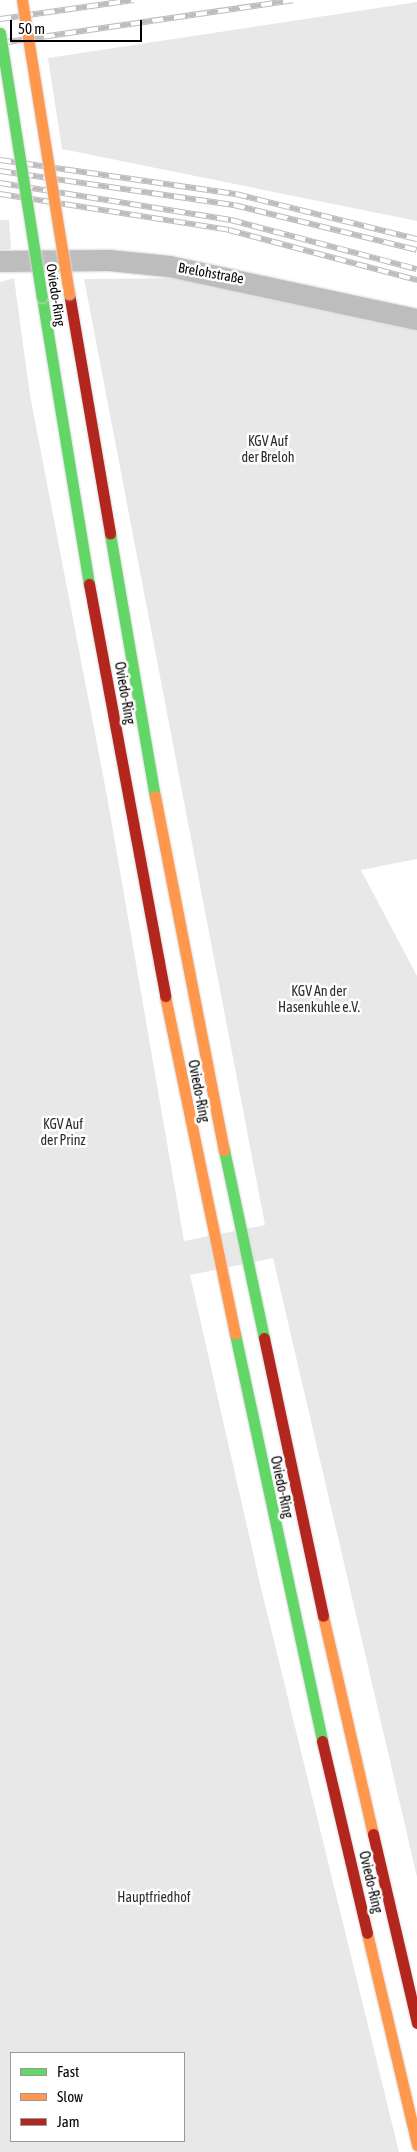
<!DOCTYPE html>
<meta charset="utf-8">
<style>
body{margin:0}
#map{position:relative;width:417px;height:2152px;overflow:hidden;background:#fff;font-family:"Asap Condensed",sans-serif}
div>[style]{position:absolute}
[style*='--x']{left:calc(var(--x)*1px);top:calc(var(--y)*1px);width:calc(var(--w)*1px);rotate:calc(var(--a)*1deg)}
.green>*{inset:0;background:#e8e8e8}
.roads{filter:drop-shadow(0 0 1px #dbdbdb) drop-shadow(0 0 1px #dbdbdb)}
.street>*{height:21px;margin:-10.5px;padding:0 10.5px;transform-origin:10.5px;border-radius:10.5px;background:#bdbdbd}
.fast>*{height:11px;margin:-5.5px;padding:0 5.5px;transform-origin:5.5px;border-radius:5.5px;background:#63d668}
.slow>*{height:11px;margin:-5.5px;padding:0 5.5px;transform-origin:5.5px;border-radius:5.5px;background:#ff974d}
.jam>*{height:11px;margin:-5.5px;padding:0 5.5px;transform-origin:5.5px;border-radius:5.5px;background:#b3261e}
.rail>*{height:5.5px;margin-top:-2.75px;transform-origin:0;background:repeating-linear-gradient(90deg,#fff 0 11px,#bdbdbd 0 22px);box-sizing:border-box;border-block:1px solid #bdbdbd}
.bridges{filter:drop-shadow(0 0 1px #dbdbdb) drop-shadow(0 0 1px #dbdbdb)}
.fast-bridge>*{height:11px;margin:-5.5px;padding:0 5.5px;transform-origin:5.5px;border-radius:5.5px;background:#63d668}
.slow-bridge>*{height:11px;margin:-5.5px;padding:0 5.5px;transform-origin:5.5px;border-radius:5.5px;background:#ff974d}
span{translate:-50% -50%;white-space:nowrap;text-align:center;line-height:1.15;-webkit-text-stroke:5px #fff;paint-order:stroke}
.street-label{font-size:14px;color:#000}
.park-label{font-size:14px;color:#2c2c2c}
.legend{position:absolute;left:10px;top:2052px;width:175px;height:90px;box-sizing:border-box;background:#fff;border:1px solid #999;margin:0;padding:6px 9px;list-style:none;font-size:15px;color:#000}
.legend li{display:flex;align-items:center;gap:10px;height:25px}
.legend b{width:25px;border:1px solid #999}
.scale{position:absolute;left:10px;top:20px;width:132px;height:22px;box-sizing:border-box;border:2px solid #000;border-top:0;padding-left:6px;font-size:15px;line-height:18px;white-space:nowrap;color:#000;-webkit-text-stroke:4px #fff;paint-order:stroke}
</style>
<div id="map">
<div class="green">
<i style="clip-path:polygon(417px 2px,417px 221px,62px 149px,48px 58px)"></i>
<i style="clip-path:polygon(0 220px,9px 220px,11px 249px,0 250px)"></i>
<i style="clip-path:polygon(evenodd,14px 278px,30px 395px,107px 796px,184px 1241px,265px 1225px,84px 279px,200px 278px,417px 331px,417px 859px,361px 870px,417px 976px,417px 1877px,273px 1258px,190px 1275px,261px 1588px,399px 2152px,0 2152px,0 282px,14px 278px,11px 2053px,184px 2053px,184px 2141px,11px 2141px,11px 2053px)"></i>
</div>
<div class="roads">
<div class="street">
<i style="--x:0;--y:261;--w:109;--a:-0.5"></i>
<i style="--x:109;--y:260;--w:60;--a:5.7"></i>
<i style="--x:169;--y:266;--w:254;--a:12.1"></i>
</div>
<div class="fast">
<i style="--x:42;--y:297;--w:291;--a:80.7"></i>
<i style="--x:110;--y:534;--w:266;--a:80.3"></i>
<i style="--x:224;--y:1150;--w:192;--a:78"></i>
<i style="--x:235;--y:1334;--w:416;--a:77.9"></i>
</div>
<div class="slow">
<i style="--x:155;--y:796;--w:361;--a:79"></i>
<i style="--x:165;--y:996;--w:345;--a:78.3"></i>
<i style="--x:323;--y:1616;--w:224;--a:77.1"></i>
<i style="--x:367;--y:1933;--w:218;--a:76.7"></i>
</div>
<div class="jam">
<i style="--x:69;--y:293;--w:244;--a:80.3"></i>
<i style="--x:89;--y:584;--w:419;--a:79.5"></i>
<i style="--x:264;--y:1338;--w:284;--a:78"></i>
<i style="--x:322;--y:1741;--w:197;--a:76.8"></i>
<i style="--x:373;--y:1834;--w:194;--a:76.9"></i>
</div>
</div>
<div class="rail">
<i style="--x:0;--y:19;--w:135;--a:-8.1"></i>
<i style="--x:0;--y:43;--w:296;--a:-8.3"></i>
<i style="--x:0;--y:160;--w:238;--a:8.2"></i>
<i style="--x:236;--y:194;--w:187;--a:14"></i>
<i style="--x:0;--y:171;--w:236;--a:8.3"></i>
<i style="--x:234;--y:205;--w:188;--a:13.8"></i>
<i style="--x:0;--y:183;--w:234;--a:9.1"></i>
<i style="--x:231;--y:220;--w:192;--a:14.8"></i>
<i style="--x:0;--y:194;--w:232;--a:8.9"></i>
<i style="--x:229;--y:230;--w:195;--a:14.9"></i>
</div>
<div class="bridges">
<div class="fast-bridge">
<i style="--x:0;--y:33;--w:267;--a:81"></i>
</div>
<div class="slow-bridge">
<i style="--x:22;--y:0;--w:297;--a:80.9"></i>
</div>
</div>
<div class="street-label">
<span style="left:211px;top:273px;rotate:10deg">Brelohstraße</span>
<span style="left:56px;top:295px;rotate:81deg">Oviedo-Ring</span>
<span style="left:125px;top:693px;rotate:80deg">Oviedo-Ring</span>
<span style="left:199px;top:1091px;rotate:79deg">Oviedo-Ring</span>
<span style="left:282px;top:1487px;rotate:78deg">Oviedo-Ring</span>
<span style="left:371px;top:1882px;rotate:77deg">Oviedo-Ring</span>
</div>
<div class="park-label">
<span style="left:268px;top:449px">KGV Auf<br>der Breloh</span>
<span style="left:319px;top:999px">KGV An der<br>Hasenkuhle e.V.</span>
<span style="left:63px;top:1132px">KGV Auf<br>der Prinz</span>
<span style="left:154px;top:1897px">Hauptfriedhof</span>
</div>
<ul class="legend">
<li><b style="height:6px;background:#63d668"></b>Fast</li>
<li><b style="height:6px;background:#ff974d"></b>Slow</li>
<li><b style="height:6px;background:#b3261e"></b>Jam</li>
</ul>
<div class="scale">50 m</div>
</div>
